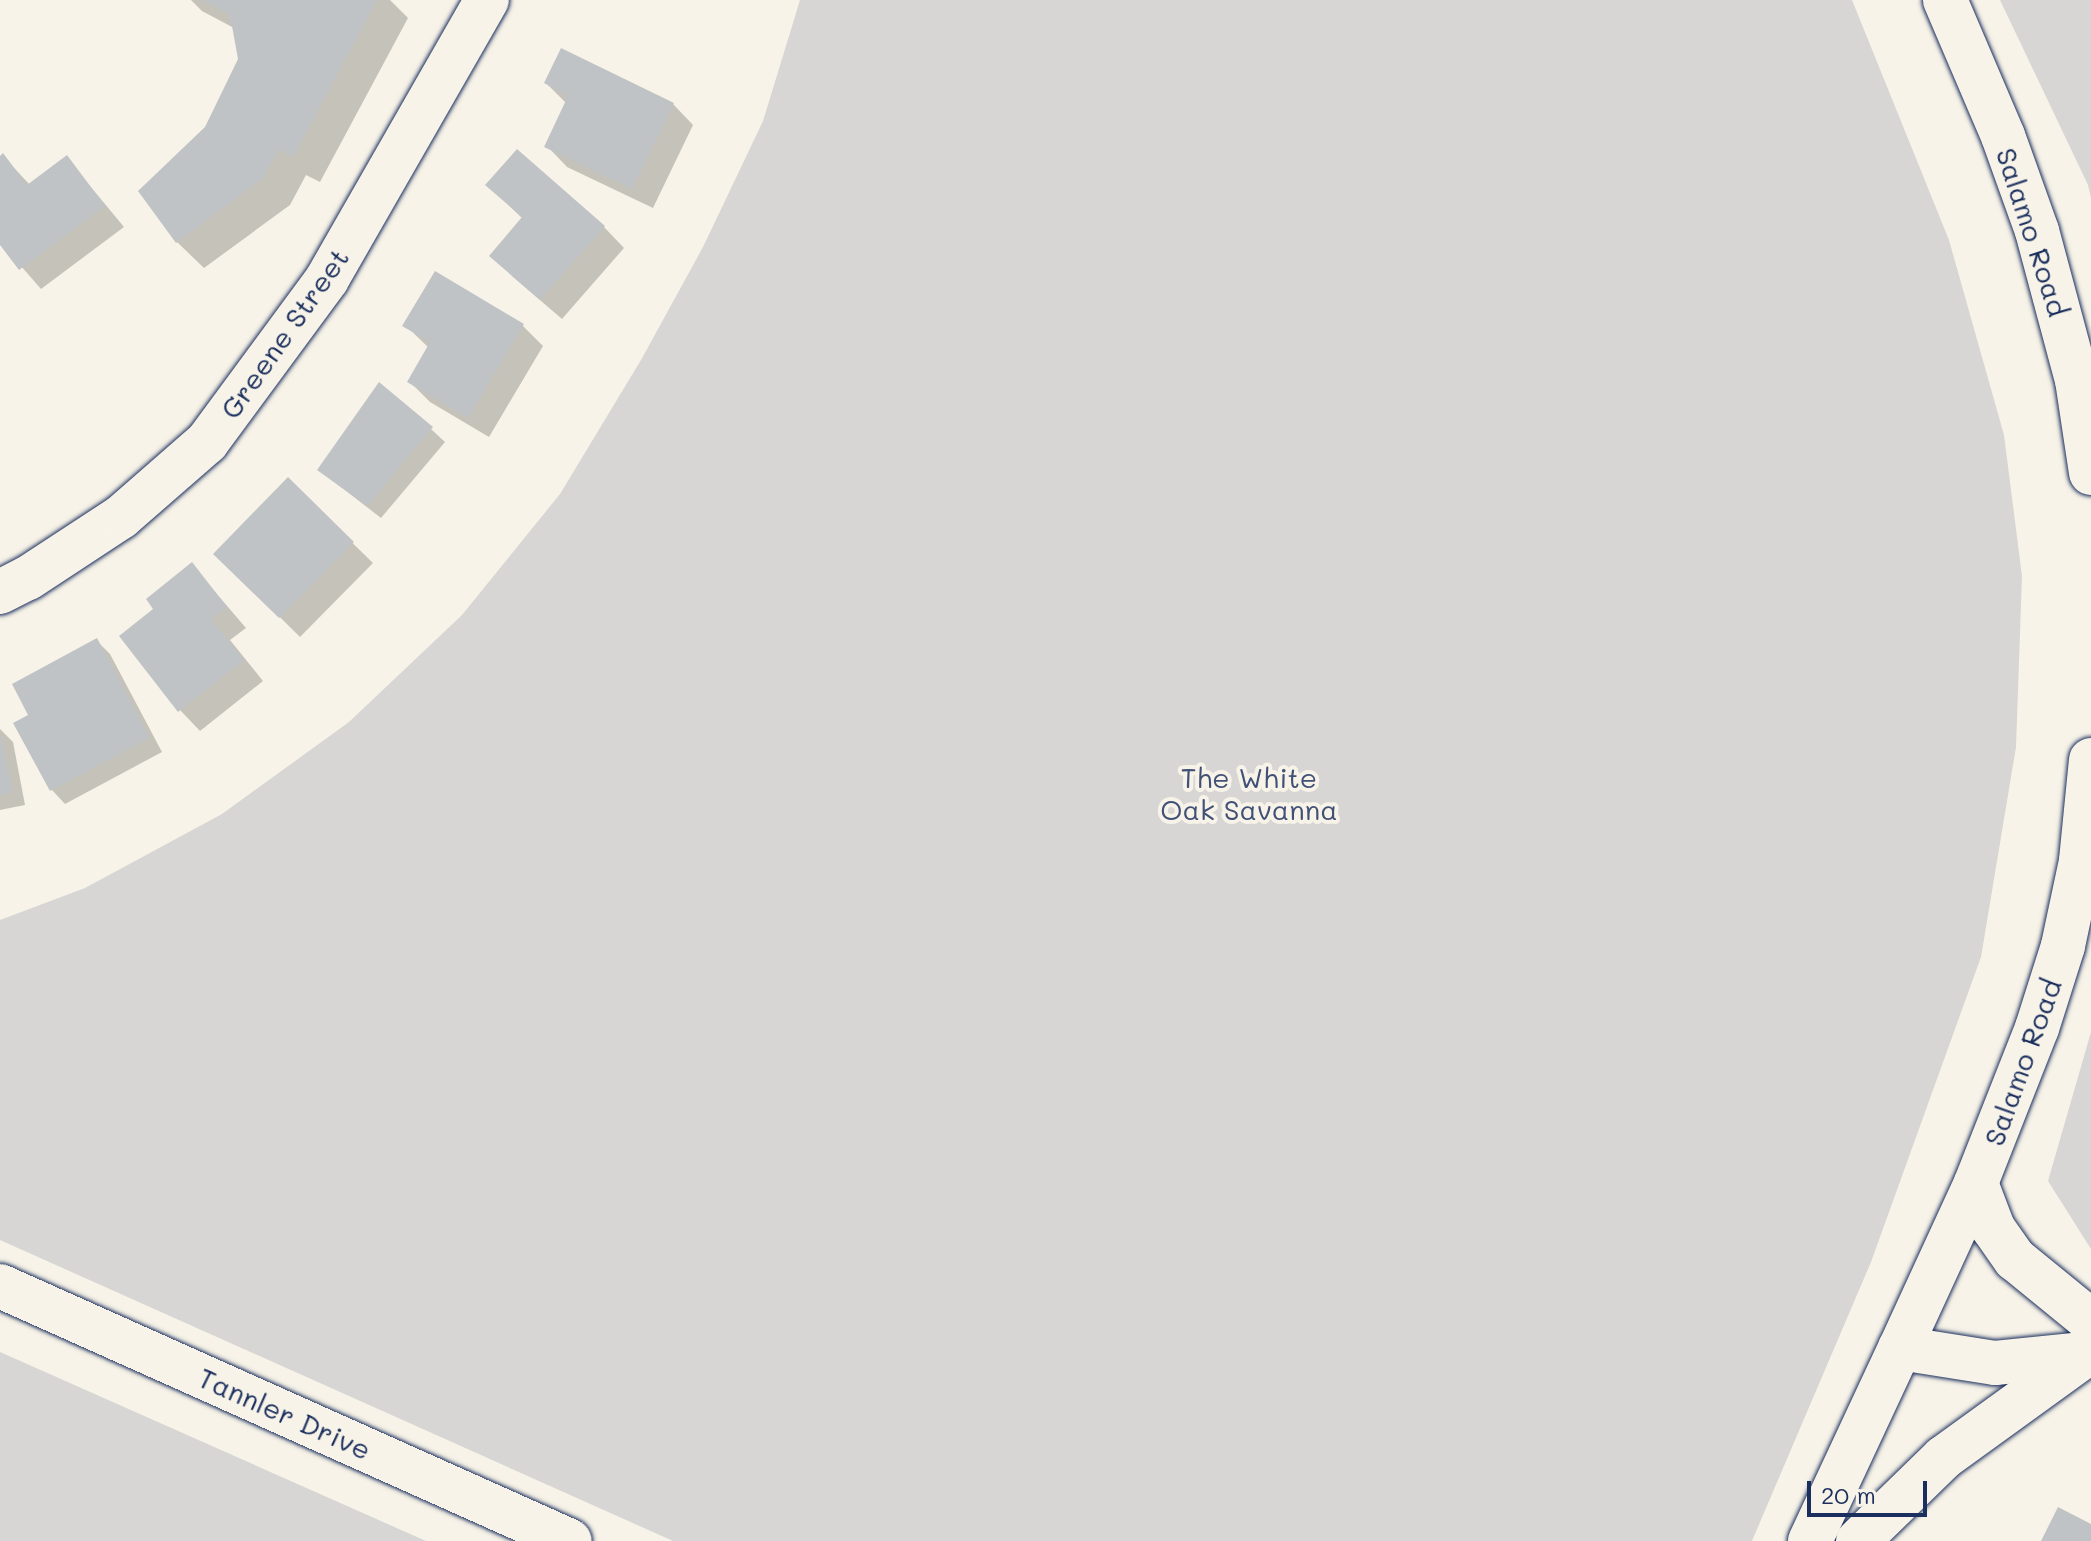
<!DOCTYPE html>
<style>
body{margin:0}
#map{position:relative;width:2091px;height:1541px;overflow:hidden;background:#f7f3e8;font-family:Mali,sans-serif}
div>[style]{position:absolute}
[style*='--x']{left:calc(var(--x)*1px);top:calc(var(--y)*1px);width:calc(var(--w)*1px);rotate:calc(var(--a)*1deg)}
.green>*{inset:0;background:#d7d6d4}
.shadow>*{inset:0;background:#0003}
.building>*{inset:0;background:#c0c3c5}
.roads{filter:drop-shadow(0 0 2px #1b2f5e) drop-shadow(0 0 2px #1b2f5e)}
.minor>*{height:44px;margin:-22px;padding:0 22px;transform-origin:22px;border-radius:22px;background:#f7f3e8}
.major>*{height:44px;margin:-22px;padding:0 22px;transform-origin:22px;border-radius:22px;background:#f7f3e8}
span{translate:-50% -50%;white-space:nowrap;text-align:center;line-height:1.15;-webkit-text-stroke:8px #f7f3e8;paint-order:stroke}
.street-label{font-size:28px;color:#1b2f5e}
.park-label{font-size:28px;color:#415076}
.scale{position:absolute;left:1807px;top:1481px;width:120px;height:36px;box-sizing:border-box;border:4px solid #1b2f5e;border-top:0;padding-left:10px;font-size:24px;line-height:28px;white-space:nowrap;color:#1b2f5e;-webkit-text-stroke:6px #f7f3e8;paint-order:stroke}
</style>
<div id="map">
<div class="green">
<i style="clip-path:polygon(800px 0,1852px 0,1949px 240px,2004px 435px,2022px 576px,2016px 747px,1981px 957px,1871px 1262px,1752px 1541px,673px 1541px,0 1240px,0 920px,85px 888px,222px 814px,349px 722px,462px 615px,560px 494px,641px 360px,703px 247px,763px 121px)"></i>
<i style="clip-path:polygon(2000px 0,2091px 0,2091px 198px,2088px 185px)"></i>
<i style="clip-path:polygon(2091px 1032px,2091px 1249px,2048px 1181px)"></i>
<i style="clip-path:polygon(0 1352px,426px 1541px,0 1541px)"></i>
</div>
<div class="shadow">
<i style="clip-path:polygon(191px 0,390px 0,408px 18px,320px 182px,306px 175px,290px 205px,204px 268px,177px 242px,206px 128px,240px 59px,234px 28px,202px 11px)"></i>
<i style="clip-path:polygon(546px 83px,673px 104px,693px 125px,653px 208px,567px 167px,547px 146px,567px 104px)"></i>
<i style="clip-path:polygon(3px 156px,30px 185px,66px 157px,124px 227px,41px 289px,0 242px,0 158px)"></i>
<i style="clip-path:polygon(488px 185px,604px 227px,624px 248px,562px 319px,512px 276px,523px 219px)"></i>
<i style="clip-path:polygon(405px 325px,523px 326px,543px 346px,489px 437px,430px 402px,409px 381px,429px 348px)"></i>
<i style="clip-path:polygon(431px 429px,445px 442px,381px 518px,319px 470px)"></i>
<i style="clip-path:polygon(288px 480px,373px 563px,300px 637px,216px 554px)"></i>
<i style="clip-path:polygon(192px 565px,246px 628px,230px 640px,263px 681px,200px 731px,180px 710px,156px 610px)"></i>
<i style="clip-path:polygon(97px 641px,110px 654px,162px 752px,65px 804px,52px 790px,16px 723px,31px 715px)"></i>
<i style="clip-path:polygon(0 729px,13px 742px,25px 805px,0 810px)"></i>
</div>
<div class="building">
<i style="clip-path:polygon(202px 0,377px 0,293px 157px,279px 150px,263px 178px,176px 243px,138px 191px,205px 127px,238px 59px,230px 15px)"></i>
<i style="clip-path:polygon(561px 48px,674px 103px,632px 189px,544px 147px,568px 96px,544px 83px)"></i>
<i style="clip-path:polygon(517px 149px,605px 226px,540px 300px,489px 256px,522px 217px,485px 185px)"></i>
<i style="clip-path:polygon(3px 153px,27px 185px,67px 155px,105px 206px,19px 270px,0 245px,0 156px)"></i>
<i style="clip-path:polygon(435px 271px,524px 324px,468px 418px,407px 382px,430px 342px,402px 326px)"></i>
<i style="clip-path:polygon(379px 382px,433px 427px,367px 506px,317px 470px)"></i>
<i style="clip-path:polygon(288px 477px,354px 542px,279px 618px,213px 554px)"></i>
<i style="clip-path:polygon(192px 562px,227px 607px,211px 619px,244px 660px,178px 712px,119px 636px,153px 609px,146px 599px)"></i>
<i style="clip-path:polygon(97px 638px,150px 738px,50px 791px,13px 723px,28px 715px,12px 684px)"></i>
<i style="clip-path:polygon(0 733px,13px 792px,0 795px)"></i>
<i style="clip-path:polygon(2058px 1507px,2091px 1524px,2091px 1541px,2041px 1541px)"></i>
</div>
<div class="roads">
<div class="minor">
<i style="--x:0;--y:592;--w:31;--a:-27"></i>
<i style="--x:28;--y:578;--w:111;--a:-33.3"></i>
<i style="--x:121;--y:517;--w:114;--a:-41.1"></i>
<i style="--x:207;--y:442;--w:202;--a:-53.6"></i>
<i style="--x:327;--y:279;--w:322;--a:-60.2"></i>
<i style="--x:0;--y:1286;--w:624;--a:24.1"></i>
<i style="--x:1810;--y:1541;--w:213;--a:-65"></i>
</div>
<div class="major">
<i style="--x:1945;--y:0;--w:148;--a:66.9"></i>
<i style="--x:2003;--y:136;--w:101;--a:70.3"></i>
<i style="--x:2037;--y:231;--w:154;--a:75"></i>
<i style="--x:2077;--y:380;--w:94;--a:81.4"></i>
<i style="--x:2091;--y:760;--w:101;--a:95.7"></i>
<i style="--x:2081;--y:861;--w:87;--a:102"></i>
<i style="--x:2063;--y:946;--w:86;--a:107.6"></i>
<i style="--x:2037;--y:1028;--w:167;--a:111.5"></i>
<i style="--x:1976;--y:1183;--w:182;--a:114.7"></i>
<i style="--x:1900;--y:1348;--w:96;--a:9"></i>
<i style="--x:1995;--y:1363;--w:97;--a:-5.9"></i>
<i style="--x:1976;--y:1183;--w:48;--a:69.3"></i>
<i style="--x:1993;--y:1228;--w:38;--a:55"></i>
<i style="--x:2015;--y:1259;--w:98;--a:39.2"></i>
<i style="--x:1858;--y:1541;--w:119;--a:-44.3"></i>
<i style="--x:1943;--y:1458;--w:174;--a:-35.9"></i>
</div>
</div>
<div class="street-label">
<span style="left:2033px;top:232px;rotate:72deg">Salamo Road</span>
<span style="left:284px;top:333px;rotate:-55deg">Greene Street</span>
<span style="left:2022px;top:1062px;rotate:-70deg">Salamo Road</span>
<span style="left:285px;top:1413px;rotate:24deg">Tannler Drive</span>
</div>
<div class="park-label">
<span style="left:1249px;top:793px">The White<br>Oak Savanna</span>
</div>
<div class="scale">20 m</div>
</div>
